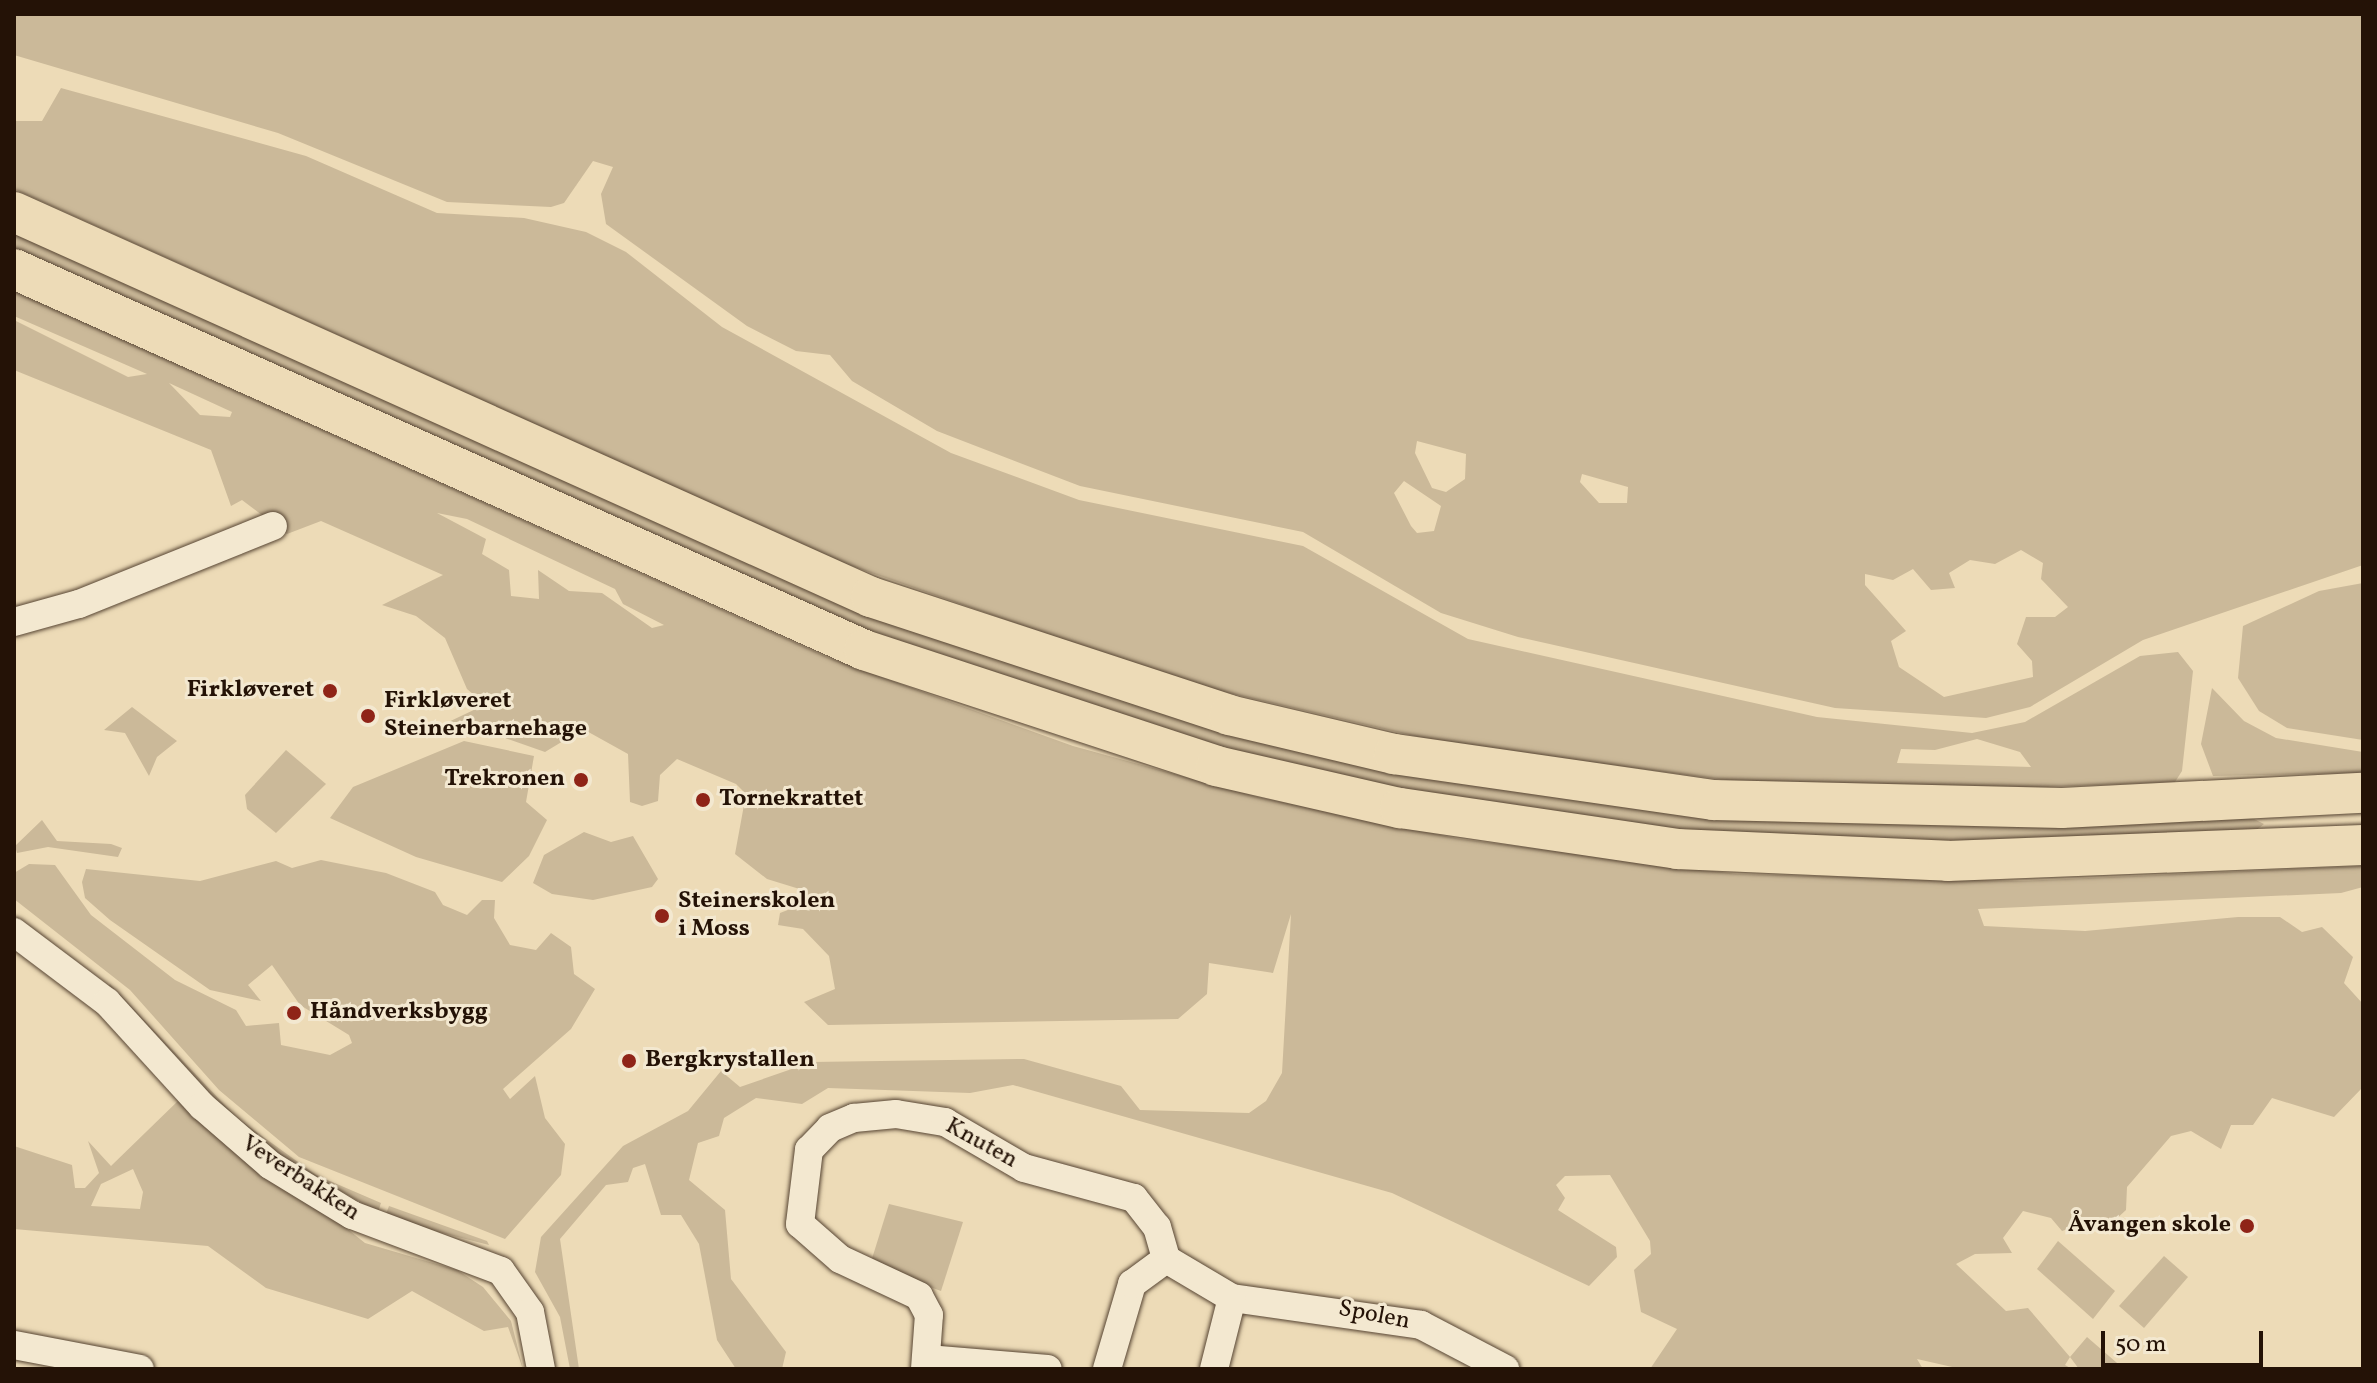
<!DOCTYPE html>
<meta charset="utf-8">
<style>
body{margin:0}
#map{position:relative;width:2377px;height:1383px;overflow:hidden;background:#eddbb7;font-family:Vollkorn,serif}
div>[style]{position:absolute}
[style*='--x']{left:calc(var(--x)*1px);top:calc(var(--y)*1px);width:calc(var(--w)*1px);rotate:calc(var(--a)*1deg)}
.green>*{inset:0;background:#cbb999}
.roads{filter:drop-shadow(0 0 2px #564432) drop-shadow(0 0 2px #564432)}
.minor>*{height:28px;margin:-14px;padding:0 14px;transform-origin:14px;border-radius:14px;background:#f3e8d0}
.highway>*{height:40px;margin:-20px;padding:0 20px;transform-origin:20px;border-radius:20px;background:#eddbb7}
.dots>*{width:22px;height:22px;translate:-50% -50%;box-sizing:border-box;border:4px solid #f3e8d0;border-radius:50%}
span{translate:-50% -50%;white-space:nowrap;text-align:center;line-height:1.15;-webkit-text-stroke:6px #f3e8d0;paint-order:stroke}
.poi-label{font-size:24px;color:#241206;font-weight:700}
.right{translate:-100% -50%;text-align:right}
.left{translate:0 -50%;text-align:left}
.street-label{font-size:24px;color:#241206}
.frame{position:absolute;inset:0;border:16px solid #241206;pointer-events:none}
.scale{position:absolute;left:2101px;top:1331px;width:162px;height:36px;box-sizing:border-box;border:4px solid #241206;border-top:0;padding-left:10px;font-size:24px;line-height:28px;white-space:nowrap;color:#241206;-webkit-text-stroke:6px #f3e8d0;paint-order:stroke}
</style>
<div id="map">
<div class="green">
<i style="clip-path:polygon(evenodd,14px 14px,2363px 14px,2363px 565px,2143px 640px,2030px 707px,1986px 718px,1835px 708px,1518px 637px,1441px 613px,1303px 532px,1080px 486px,937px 431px,852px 381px,830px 355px,796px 351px,747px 326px,606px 224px,601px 194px,613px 167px,593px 161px,564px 203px,551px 207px,447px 202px,278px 133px,14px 55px,14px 14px,1417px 441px,1466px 454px,1465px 479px,1446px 492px,1432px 488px,1415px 453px,1417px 441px,14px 14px,1582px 474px,1628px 487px,1627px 503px,1599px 503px,1580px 482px,1582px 474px,14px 14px,1404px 481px,1441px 506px,1434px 531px,1417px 533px,1411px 526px,1394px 493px,1404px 481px,14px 14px,2021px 550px,2043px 563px,2041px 579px,2068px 607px,2055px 617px,2026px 617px,2017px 644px,2032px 661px,2033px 677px,1944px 697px,1899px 667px,1891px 641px,1906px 631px,1865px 585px,1865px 574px,1893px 580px,1913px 569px,1931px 590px,1955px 588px,1949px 573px,1970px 560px,1995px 564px,2021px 550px)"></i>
<i style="clip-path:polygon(evenodd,61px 88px,306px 156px,437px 213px,524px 218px,586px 232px,626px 252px,722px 327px,951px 453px,1079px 500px,1303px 546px,1468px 639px,1817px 717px,1972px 733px,2025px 722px,2140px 656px,2178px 652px,2193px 671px,2182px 771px,2175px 782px,1989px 789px,1734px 781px,1449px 744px,1190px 684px,843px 563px,14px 189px,14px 121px,42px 121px,61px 88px,1977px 739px,2020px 752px,2031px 767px,1897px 763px,1901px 749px,1935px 750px,1977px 739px)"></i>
<i style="clip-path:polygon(14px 228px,977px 653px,1166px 713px,1347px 759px,2246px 815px,2264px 824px,2255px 831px,2050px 846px,1648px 832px,1260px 763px,944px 666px,14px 254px)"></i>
<i style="clip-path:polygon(evenodd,14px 291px,829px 658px,1073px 746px,1258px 797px,1460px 839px,1737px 874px,2020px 881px,2363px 866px,2363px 887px,2341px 893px,1978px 909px,1984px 926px,2085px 931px,2238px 917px,2280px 917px,2302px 932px,2322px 927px,2353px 957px,2344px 983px,2363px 1004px,2363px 1087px,2334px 1117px,2272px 1098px,2253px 1125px,2231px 1125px,2221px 1149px,2191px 1131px,2171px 1136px,2127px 1187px,2126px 1210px,2101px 1233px,2080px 1225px,2062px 1231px,2051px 1218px,2023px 1211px,2003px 1238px,2012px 1253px,1975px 1254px,1956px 1264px,2006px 1311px,2028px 1308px,2070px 1357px,2087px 1337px,2124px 1369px,2079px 1369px,2070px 1357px,2065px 1365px,2072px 1369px,1961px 1369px,1917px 1359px,1923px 1369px,1650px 1369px,1677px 1329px,1641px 1312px,1634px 1270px,1651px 1254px,1650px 1241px,1610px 1175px,1565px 1176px,1556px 1185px,1565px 1198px,1558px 1210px,1616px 1247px,1617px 1257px,1589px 1286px,1392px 1193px,1013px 1085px,970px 1093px,828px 1088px,802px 1104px,756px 1098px,724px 1118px,719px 1136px,698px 1143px,689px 1180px,725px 1210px,731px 1279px,786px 1352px,782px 1369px,736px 1369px,717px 1340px,699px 1244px,681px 1215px,661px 1215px,645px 1164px,633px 1168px,628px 1182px,606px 1185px,560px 1239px,579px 1369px,570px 1369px,560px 1317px,535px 1272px,541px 1237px,623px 1146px,688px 1111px,721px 1071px,740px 1087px,812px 1062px,1024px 1059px,1121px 1086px,1140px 1110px,1249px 1113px,1266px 1101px,1282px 1073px,1291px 914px,1273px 973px,1209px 963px,1207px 994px,1178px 1019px,828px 1025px,804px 1002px,835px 989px,829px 956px,803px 929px,778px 925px,780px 913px,803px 904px,806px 891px,767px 879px,735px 854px,746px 794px,736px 784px,677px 759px,660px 775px,658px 801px,642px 806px,630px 802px,628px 754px,583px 729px,545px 752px,468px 725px,444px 735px,440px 726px,480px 707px,480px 700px,467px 689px,445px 638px,416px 616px,382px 605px,443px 575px,321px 521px,287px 534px,242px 500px,231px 506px,211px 450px,14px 370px,14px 320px,128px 377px,147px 374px,14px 316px,14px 291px,169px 383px,232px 412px,230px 417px,200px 415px,169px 383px,14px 291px,437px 513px,467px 519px,615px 589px,623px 604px,664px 625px,652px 628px,602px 593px,569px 591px,538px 570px,539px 599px,511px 596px,509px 570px,482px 554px,486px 539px,437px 513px)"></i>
<i style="clip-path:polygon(2363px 583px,2363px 740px,2287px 728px,2259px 711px,2238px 678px,2243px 626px,2319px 591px)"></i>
<i style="clip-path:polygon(2212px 688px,2244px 721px,2276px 738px,2363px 752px,2363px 773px,2213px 776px,2201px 744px)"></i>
<i style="clip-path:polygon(132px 707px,177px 741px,157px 757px,149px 776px,125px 733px,104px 730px)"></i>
<i style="clip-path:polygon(464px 741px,534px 756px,526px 802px,547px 820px,529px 856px,502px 882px,416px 857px,330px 818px,353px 787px)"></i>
<i style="clip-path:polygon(286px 750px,326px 784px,276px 833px,247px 809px,245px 795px)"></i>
<i style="clip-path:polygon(42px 820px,57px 841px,111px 844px,122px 848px,118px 857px,48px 847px,17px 853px,15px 846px)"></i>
<i style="clip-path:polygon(584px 832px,611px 842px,633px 836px,658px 879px,652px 887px,593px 900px,552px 894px,533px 883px,544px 855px)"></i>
<i style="clip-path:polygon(321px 860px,386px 873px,435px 892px,443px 905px,467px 915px,482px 900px,495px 900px,494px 918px,510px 945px,536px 950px,551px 933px,571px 947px,574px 974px,595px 989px,571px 1029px,503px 1089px,510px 1099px,535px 1076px,545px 1118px,565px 1144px,561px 1175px,505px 1239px,299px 1157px,219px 1090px,130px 990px,14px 899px,14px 873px,29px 864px,55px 865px,91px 915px,175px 980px,236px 1010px,246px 1026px,279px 1023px,281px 1045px,330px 1055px,352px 1043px,349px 1035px,300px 1005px,272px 965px,248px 985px,261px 1001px,210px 990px,110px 920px,85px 898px,82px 882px,86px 869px,200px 881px,276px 861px,292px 868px)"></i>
<i style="clip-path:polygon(110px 984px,237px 1118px,316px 1175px,381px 1203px,378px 1212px,253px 1142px,106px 989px)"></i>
<i style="clip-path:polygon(evenodd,182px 1097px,365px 1243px,457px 1270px,483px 1287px,511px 1321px,523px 1369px,508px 1327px,484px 1331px,412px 1291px,368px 1319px,266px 1288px,208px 1246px,14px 1229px,14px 1146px,72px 1165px,75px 1188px,85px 1188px,99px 1173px,88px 1141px,111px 1166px,182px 1097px,133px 1169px,143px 1192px,140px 1209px,91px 1206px,101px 1184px,133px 1169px)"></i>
<i style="clip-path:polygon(889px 1204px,963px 1222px,941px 1291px,870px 1265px)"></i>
<i style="clip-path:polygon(389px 1206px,487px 1241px,489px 1245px,411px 1225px,386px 1214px)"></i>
<i style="clip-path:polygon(2058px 1241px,2115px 1291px,2093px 1319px,2037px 1269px)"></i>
<i style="clip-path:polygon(2164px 1256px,2188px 1277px,2144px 1328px,2119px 1306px)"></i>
</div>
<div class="roads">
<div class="minor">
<i style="--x:14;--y:622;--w:67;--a:-15.5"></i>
<i style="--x:79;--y:604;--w:209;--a:-21.9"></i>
<i style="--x:14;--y:932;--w:116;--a:37"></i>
<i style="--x:107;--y:1002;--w:141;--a:47.6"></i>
<i style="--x:202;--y:1106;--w:90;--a:40.9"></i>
<i style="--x:270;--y:1165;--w:96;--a:31.4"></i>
<i style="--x:352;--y:1215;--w:159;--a:20.6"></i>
<i style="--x:501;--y:1271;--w:50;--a:54.7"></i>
<i style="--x:530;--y:1312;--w:58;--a:79.1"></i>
<i style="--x:14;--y:1345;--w:128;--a:10.8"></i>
<i style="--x:927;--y:1359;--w:121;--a:4.7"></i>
<i style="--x:925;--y:1369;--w:54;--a:-85.8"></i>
<i style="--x:929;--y:1315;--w:21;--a:-118"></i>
<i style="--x:919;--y:1296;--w:87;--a:-154.9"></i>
<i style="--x:840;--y:1259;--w:53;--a:-138.8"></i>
<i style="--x:800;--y:1224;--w:75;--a:-83.1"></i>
<i style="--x:809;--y:1150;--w:30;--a:-46"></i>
<i style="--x:830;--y:1128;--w:26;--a:-23"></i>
<i style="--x:854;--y:1118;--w:42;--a:-5.4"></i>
<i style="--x:896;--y:1114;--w:50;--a:9.3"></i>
<i style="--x:945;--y:1122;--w:91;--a:30.2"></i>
<i style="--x:1024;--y:1168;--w:114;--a:15.3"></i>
<i style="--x:1134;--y:1198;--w:37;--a:52"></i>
<i style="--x:1157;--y:1227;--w:33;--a:74"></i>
<i style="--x:1166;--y:1259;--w:77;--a:30.6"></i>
<i style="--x:1232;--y:1298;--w:191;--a:8.1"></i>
<i style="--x:1421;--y:1325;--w:95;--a:27.6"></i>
<i style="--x:1107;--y:1369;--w:89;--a:-73.6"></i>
<i style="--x:1132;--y:1284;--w:42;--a:-36.3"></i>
<i style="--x:1214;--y:1369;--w:73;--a:-75.8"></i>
</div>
<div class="highway">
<i style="--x:14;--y:212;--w:940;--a:24.19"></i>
<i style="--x:871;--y:597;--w:377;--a:18.2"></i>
<i style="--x:1229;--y:715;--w:170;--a:13.3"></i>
<i style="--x:1394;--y:754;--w:322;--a:8.2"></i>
<i style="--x:1713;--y:800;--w:349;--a:1.3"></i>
<i style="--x:2062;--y:808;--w:301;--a:-2.9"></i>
<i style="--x:14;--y:269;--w:931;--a:24.14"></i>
<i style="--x:864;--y:650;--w:371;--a:18.2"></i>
<i style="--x:1216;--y:766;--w:189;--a:12.9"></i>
<i style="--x:1400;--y:808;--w:280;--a:8.4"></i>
<i style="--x:1677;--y:849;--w:271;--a:2.5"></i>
<i style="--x:1948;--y:861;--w:415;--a:-2.2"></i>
</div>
</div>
<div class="dots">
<i style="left:330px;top:691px;background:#8f2418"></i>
<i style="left:368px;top:716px;background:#8f2418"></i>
<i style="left:581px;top:780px;background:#8f2418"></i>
<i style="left:703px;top:800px;background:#8f2418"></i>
<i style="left:662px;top:916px;background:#8f2418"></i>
<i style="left:294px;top:1013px;background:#8f2418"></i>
<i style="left:629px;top:1061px;background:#8f2418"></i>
<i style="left:2247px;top:1226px;background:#8f2418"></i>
</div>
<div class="poi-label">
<span class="right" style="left:314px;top:691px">Firkløveret</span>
<span class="left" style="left:384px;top:716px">Firkløveret<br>Steinerbarnehage</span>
<span class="right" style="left:565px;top:780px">Trekronen</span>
<span class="left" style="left:719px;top:800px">Tornekrattet</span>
<span class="left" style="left:678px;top:916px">Steinerskolen<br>i Moss</span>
<span class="left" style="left:310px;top:1013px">Håndverksbygg</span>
<span class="left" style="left:645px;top:1061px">Bergkrystallen</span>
<span class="right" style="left:2231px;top:1226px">Åvangen skole</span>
</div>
<div class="street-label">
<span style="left:981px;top:1144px;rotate:29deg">Knuten</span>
<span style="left:300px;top:1179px;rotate:33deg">Veverbakken</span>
<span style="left:1374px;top:1316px;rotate:11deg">Spolen</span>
</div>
<div class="frame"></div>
<div class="scale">50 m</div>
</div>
